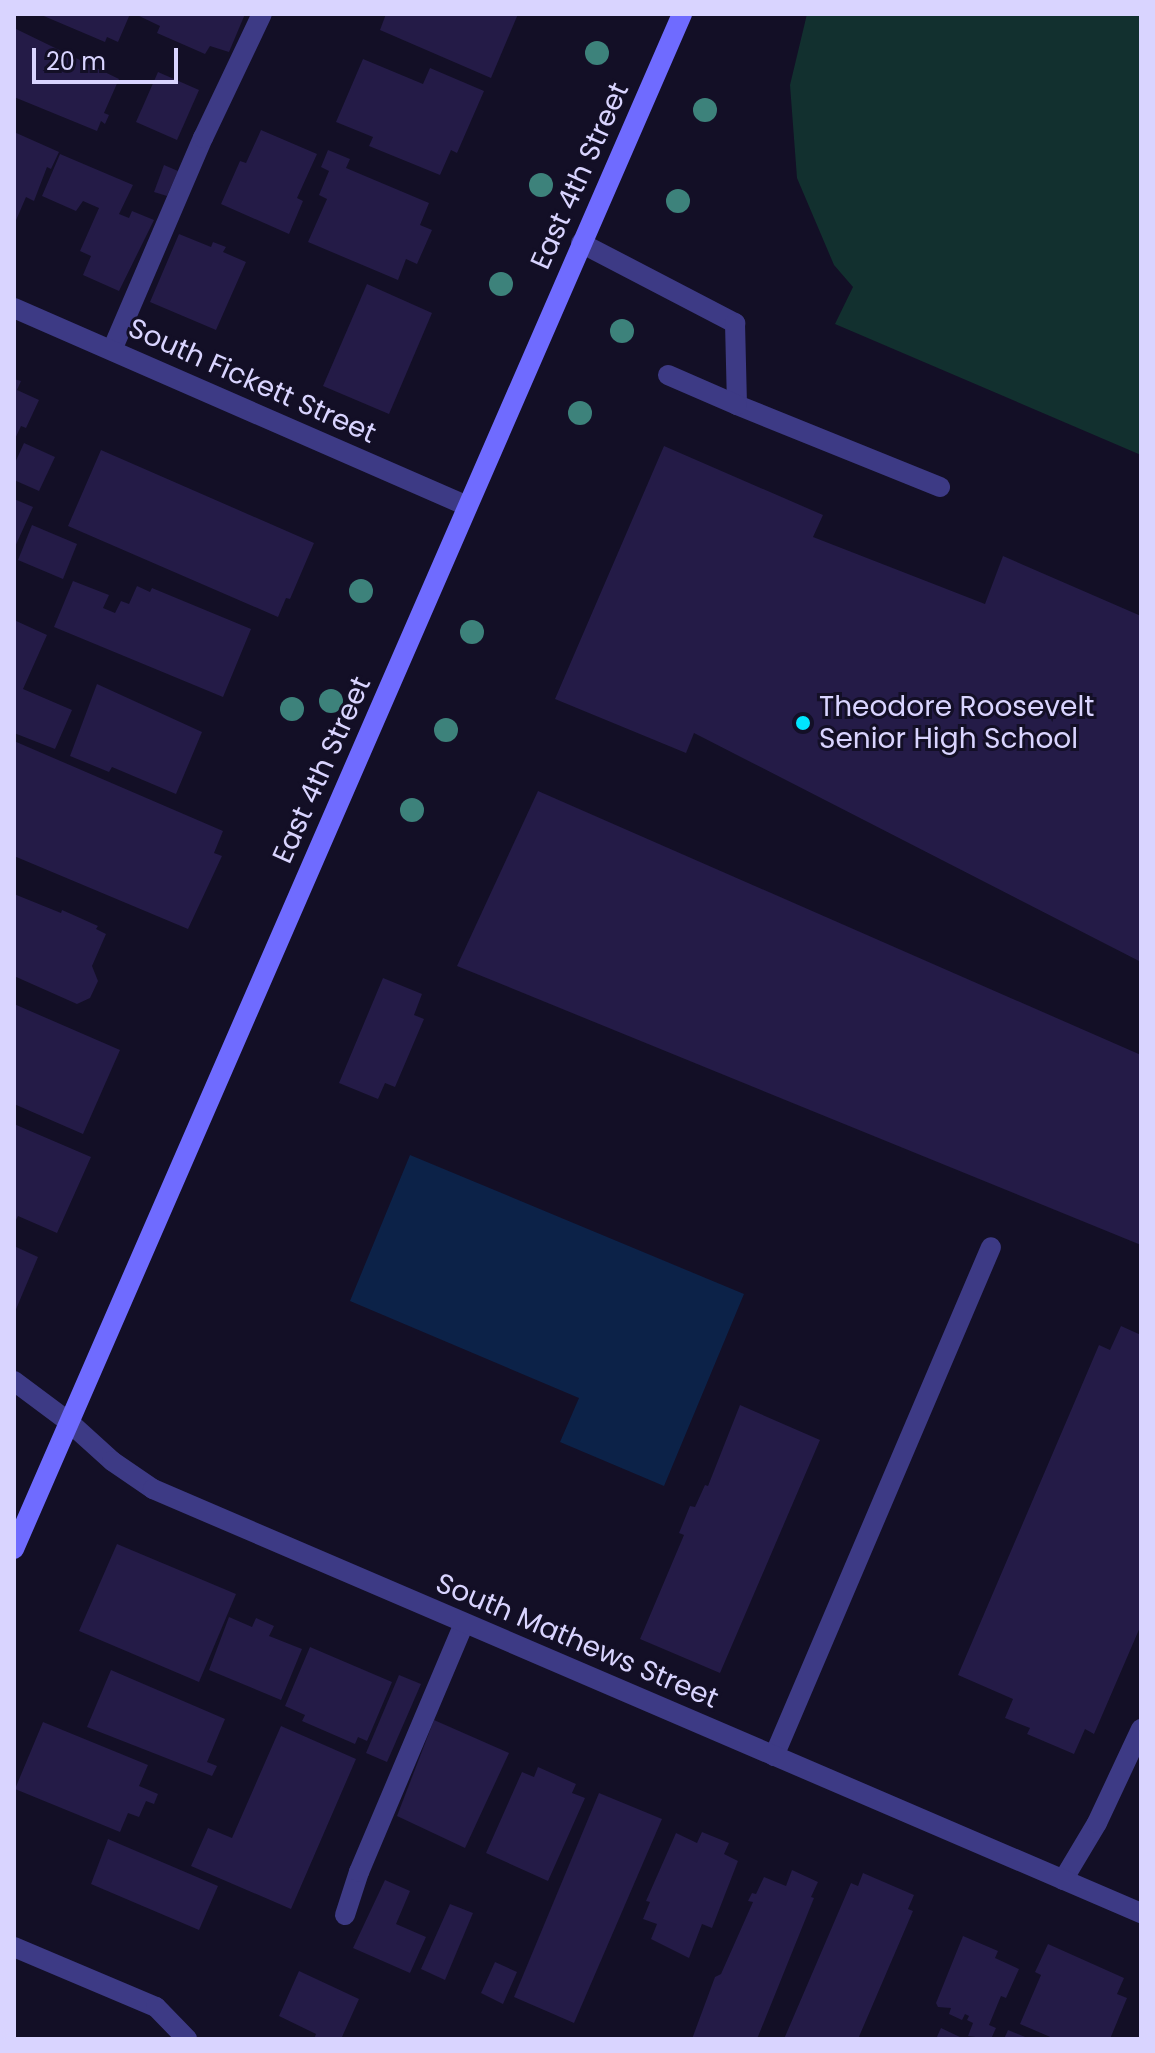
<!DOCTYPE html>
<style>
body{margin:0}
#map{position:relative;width:1155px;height:2053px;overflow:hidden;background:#130f26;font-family:Poppins,sans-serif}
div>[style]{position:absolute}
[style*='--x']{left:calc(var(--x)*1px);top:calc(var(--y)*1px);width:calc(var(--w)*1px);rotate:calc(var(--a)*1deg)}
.green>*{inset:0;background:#12302f}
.water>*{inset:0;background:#0c2248}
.building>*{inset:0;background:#241b47}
.service>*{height:20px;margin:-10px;padding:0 10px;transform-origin:10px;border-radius:10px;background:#3d3a85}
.minor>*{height:20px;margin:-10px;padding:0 10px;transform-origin:10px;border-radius:10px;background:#3d3a85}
.secondary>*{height:20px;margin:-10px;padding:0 10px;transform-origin:10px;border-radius:10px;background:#6f6bff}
.trees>*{width:24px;height:24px;margin:-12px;border-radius:50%;background:#3d827b}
.dots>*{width:22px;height:22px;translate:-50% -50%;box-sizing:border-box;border:4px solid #130f26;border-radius:50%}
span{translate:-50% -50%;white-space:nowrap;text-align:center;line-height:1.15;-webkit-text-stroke:6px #130f26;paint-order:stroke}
.street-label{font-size:28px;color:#d9d4ff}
.poi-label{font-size:28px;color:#d9d4ff}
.left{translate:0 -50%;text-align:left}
.frame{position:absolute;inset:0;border:16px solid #d9d4ff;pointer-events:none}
.scale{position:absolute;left:32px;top:48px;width:146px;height:36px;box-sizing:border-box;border:4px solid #d9d4ff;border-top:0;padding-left:10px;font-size:24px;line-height:28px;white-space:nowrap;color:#d9d4ff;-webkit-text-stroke:6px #130f26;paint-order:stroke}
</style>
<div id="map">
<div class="green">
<i style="clip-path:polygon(807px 14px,1141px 14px,1141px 455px,835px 324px,853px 287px,834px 265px,797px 178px,790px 85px)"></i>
</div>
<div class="water">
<i style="clip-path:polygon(410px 1155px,744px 1294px,664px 1486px,560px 1442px,579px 1398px,350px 1301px)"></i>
</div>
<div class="building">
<i style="clip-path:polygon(39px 14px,130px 14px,118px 42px,107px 37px,105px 42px)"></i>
<i style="clip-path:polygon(135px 14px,245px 14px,229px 52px,210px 46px,205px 54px,157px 33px,160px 26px)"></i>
<i style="clip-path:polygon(386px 14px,518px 14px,491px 78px,380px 30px)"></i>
<i style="clip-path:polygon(14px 28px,119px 79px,104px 113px,109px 115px,105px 124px,101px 121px,97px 131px,14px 97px)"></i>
<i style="clip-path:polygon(363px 59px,423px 84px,430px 68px,484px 91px,457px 153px,451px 150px,440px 175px,369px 146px,373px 137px,336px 122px)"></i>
<i style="clip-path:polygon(158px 72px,199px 90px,177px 140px,136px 122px)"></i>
<i style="clip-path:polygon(261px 130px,317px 154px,297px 198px,303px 201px,289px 234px,221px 204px,240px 161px,246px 163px)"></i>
<i style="clip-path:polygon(14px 132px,59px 152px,51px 169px,47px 167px,34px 201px,26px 197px,14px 225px)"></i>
<i style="clip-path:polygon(328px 150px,350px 159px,346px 168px,429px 203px,420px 225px,432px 230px,417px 264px,406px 259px,398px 280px,308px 242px,327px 199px,319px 195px,329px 171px,321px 167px)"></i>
<i style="clip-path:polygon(60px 154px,133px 185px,119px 214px,129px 218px,132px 211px,154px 220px,119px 291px,83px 275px,91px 256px,80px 251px,99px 208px,83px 201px,76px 211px,42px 196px)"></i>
<i style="clip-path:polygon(164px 165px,178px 171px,167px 196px,154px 192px)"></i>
<i style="clip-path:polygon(179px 234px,211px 247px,213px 242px,226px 247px,223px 252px,246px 262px,216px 330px,150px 302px)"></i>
<i style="clip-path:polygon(367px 284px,432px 313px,389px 414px,323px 386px)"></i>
<i style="clip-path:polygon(14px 379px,21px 381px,17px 390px,39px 400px,26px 428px,21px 426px,14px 441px)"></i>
<i style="clip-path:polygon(24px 443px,55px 457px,39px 491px,14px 480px,14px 465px)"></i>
<i style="clip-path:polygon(664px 446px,823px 515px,813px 537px,985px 604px,1003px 556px,1141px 616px,1141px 962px,694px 733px,686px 753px,555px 699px)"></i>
<i style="clip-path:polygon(101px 450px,314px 543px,290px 599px,286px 598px,278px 617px,68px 526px)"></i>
<i style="clip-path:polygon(14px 499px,33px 507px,14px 549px)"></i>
<i style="clip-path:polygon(32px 525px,77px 544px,63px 579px,18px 560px)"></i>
<i style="clip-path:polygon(73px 581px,109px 595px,103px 608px,115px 613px,121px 601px,129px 604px,137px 586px,150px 592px,152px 588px,251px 629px,223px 697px,54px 627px)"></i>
<i style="clip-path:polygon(14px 620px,47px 635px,23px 689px,72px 710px,55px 749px,14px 733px)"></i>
<i style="clip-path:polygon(97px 684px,202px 732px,176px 794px,112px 767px,109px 772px,70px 756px)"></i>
<i style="clip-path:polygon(14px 741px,223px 831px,214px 853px,222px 856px,188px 929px,14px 856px)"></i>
<i style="clip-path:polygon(538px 791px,1141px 1055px,1141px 1245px,457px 966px)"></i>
<i style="clip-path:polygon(14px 894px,61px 913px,62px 910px,98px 926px,96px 929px,106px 934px,92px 966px,98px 981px,90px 998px,77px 1004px,14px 976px)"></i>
<i style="clip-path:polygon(383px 978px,422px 994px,414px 1015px,424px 1019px,395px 1087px,385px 1083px,378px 1099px,339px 1083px)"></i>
<i style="clip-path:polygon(14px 1004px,120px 1050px,83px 1134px,14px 1104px)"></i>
<i style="clip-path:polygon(14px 1124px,91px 1157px,57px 1233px,18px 1216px,14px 1224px)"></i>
<i style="clip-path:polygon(14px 1246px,38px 1257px,14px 1314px)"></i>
<i style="clip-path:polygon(1121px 1326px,1141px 1335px,1141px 1625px,1094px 1734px,1085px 1729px,1074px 1754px,1027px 1734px,1030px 1728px,1005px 1718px,1013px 1699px,958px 1675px,1099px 1345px,1110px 1350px)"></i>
<i style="clip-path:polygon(740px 1405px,820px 1440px,720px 1673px,640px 1639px,684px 1535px,679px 1533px,690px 1506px,695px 1507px,705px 1485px,708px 1486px)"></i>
<i style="clip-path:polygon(117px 1544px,236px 1594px,199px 1682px,79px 1631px)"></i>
<i style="clip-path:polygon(229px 1617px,252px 1627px,256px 1618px,274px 1626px,269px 1636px,302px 1649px,281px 1700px,209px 1670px)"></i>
<i style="clip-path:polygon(310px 1647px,392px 1682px,367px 1741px,358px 1737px,355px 1744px,302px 1721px,305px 1715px,285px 1706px)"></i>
<i style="clip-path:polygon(111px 1670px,225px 1719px,207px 1762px,217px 1766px,212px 1776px,87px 1727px)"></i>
<i style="clip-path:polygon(399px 1675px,421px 1684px,387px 1762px,366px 1753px)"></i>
<i style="clip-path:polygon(434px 1720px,509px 1753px,465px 1848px,397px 1816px)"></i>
<i style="clip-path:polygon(43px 1722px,148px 1765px,139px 1786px,158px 1794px,154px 1804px,146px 1801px,139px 1817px,128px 1813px,120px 1832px,15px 1789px)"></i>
<i style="clip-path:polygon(281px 1726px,356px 1759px,291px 1909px,191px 1866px,208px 1828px,232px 1838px)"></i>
<i style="clip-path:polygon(538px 1767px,576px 1784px,572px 1793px,585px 1798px,548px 1881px,486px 1853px,522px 1772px,534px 1777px)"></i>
<i style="clip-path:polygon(599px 1793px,662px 1819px,574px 2023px,514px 1997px)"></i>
<i style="clip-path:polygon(702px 1832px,729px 1843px,724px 1854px,738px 1861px,712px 1928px,702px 1924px,689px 1958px,651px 1939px,657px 1924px,643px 1919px,650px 1902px,646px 1901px,676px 1833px,697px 1843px)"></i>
<i style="clip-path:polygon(108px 1839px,218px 1886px,199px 1930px,91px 1884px)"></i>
<i style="clip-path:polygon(792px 1870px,818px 1882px,811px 1897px,814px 1898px,757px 2039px,692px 2039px,715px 1977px,721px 1974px,753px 1902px,748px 1901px,752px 1893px,756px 1894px,764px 1877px,786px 1886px)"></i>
<i style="clip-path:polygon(863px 1873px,914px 1895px,908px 1909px,913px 1911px,858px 2039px,784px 2039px,851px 1883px,858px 1886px)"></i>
<i style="clip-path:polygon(385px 1880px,410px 1891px,396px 1924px,426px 1937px,410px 1973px,353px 1948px)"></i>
<i style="clip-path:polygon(450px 1904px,473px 1913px,445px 1980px,421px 1969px)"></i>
<i style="clip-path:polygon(963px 1936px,998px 1951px,995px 1958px,1019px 1969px,1006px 1998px,1001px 1996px,989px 2025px,996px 2028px,991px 2039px,968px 2036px,973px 2023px,967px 2020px,969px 2016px,965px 2014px,962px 2020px,949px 2014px,951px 2008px,938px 2007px,936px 2003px)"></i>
<i style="clip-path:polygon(1048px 1944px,1124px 1978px,1117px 1994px,1127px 1998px,1110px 2039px,1055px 2039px,1020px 2024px,1041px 1975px,1035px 1972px)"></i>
<i style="clip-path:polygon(495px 1962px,517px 1972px,503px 2004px,481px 1993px)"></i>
<i style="clip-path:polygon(299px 1971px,359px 1999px,342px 2037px,314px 2039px,316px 2034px,279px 2016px)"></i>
<i style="clip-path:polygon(941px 2028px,964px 2039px,936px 2039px)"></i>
<i style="clip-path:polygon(1008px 2030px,1030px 2039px,1004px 2039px)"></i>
</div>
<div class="service">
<i style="--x:581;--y:243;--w:174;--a:27.5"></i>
<i style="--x:735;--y:323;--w:82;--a:88.6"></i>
<i style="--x:737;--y:405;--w:219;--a:22"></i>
<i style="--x:112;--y:350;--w:231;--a:-66.8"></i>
<i style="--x:203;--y:138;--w:137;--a:-64.6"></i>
<i style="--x:668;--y:375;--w:75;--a:23.5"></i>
<i style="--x:774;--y:1756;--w:553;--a:-66.91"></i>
<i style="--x:1063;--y:1880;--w:66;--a:-59.2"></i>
<i style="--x:1097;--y:1823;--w:104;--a:-64.9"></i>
<i style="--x:345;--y:1915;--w:45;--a:-72"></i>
<i style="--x:359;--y:1872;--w:270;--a:-67.1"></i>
<i style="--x:14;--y:1947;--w:154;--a:22.9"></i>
<i style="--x:156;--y:2007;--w:45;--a:45.9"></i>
</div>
<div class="minor">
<i style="--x:14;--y:308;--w:494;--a:23.6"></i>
<i style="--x:14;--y:1381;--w:69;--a:36.7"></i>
<i style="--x:69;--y:1422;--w:58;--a:42.2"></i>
<i style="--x:112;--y:1461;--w:50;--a:34.3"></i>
<i style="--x:153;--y:1489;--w:1075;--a:23.23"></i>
</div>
<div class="secondary">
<i style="--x:14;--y:1549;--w:1674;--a:-66.48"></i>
</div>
<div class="trees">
<i style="left:597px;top:53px"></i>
<i style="left:705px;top:110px"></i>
<i style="left:541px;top:185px"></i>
<i style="left:678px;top:201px"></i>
<i style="left:501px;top:284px"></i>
<i style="left:622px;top:331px"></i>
<i style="left:580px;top:413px"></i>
<i style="left:361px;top:591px"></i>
<i style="left:472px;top:632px"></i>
<i style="left:331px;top:701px"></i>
<i style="left:292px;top:709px"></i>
<i style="left:446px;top:730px"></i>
<i style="left:412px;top:810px"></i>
</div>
<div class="dots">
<i style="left:803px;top:723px;background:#00e5ff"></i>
</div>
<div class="street-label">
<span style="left:580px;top:176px;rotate:-66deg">East 4th Street</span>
<span style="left:252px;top:381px;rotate:24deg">South Fickett Street</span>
<span style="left:322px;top:770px;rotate:-66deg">East 4th Street</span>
<span style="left:577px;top:1641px;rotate:23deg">South Mathews Street</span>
</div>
<div class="poi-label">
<span class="left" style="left:819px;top:723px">Theodore Roosevelt<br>Senior High School</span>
</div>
<div class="frame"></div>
<div class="scale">20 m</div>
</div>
